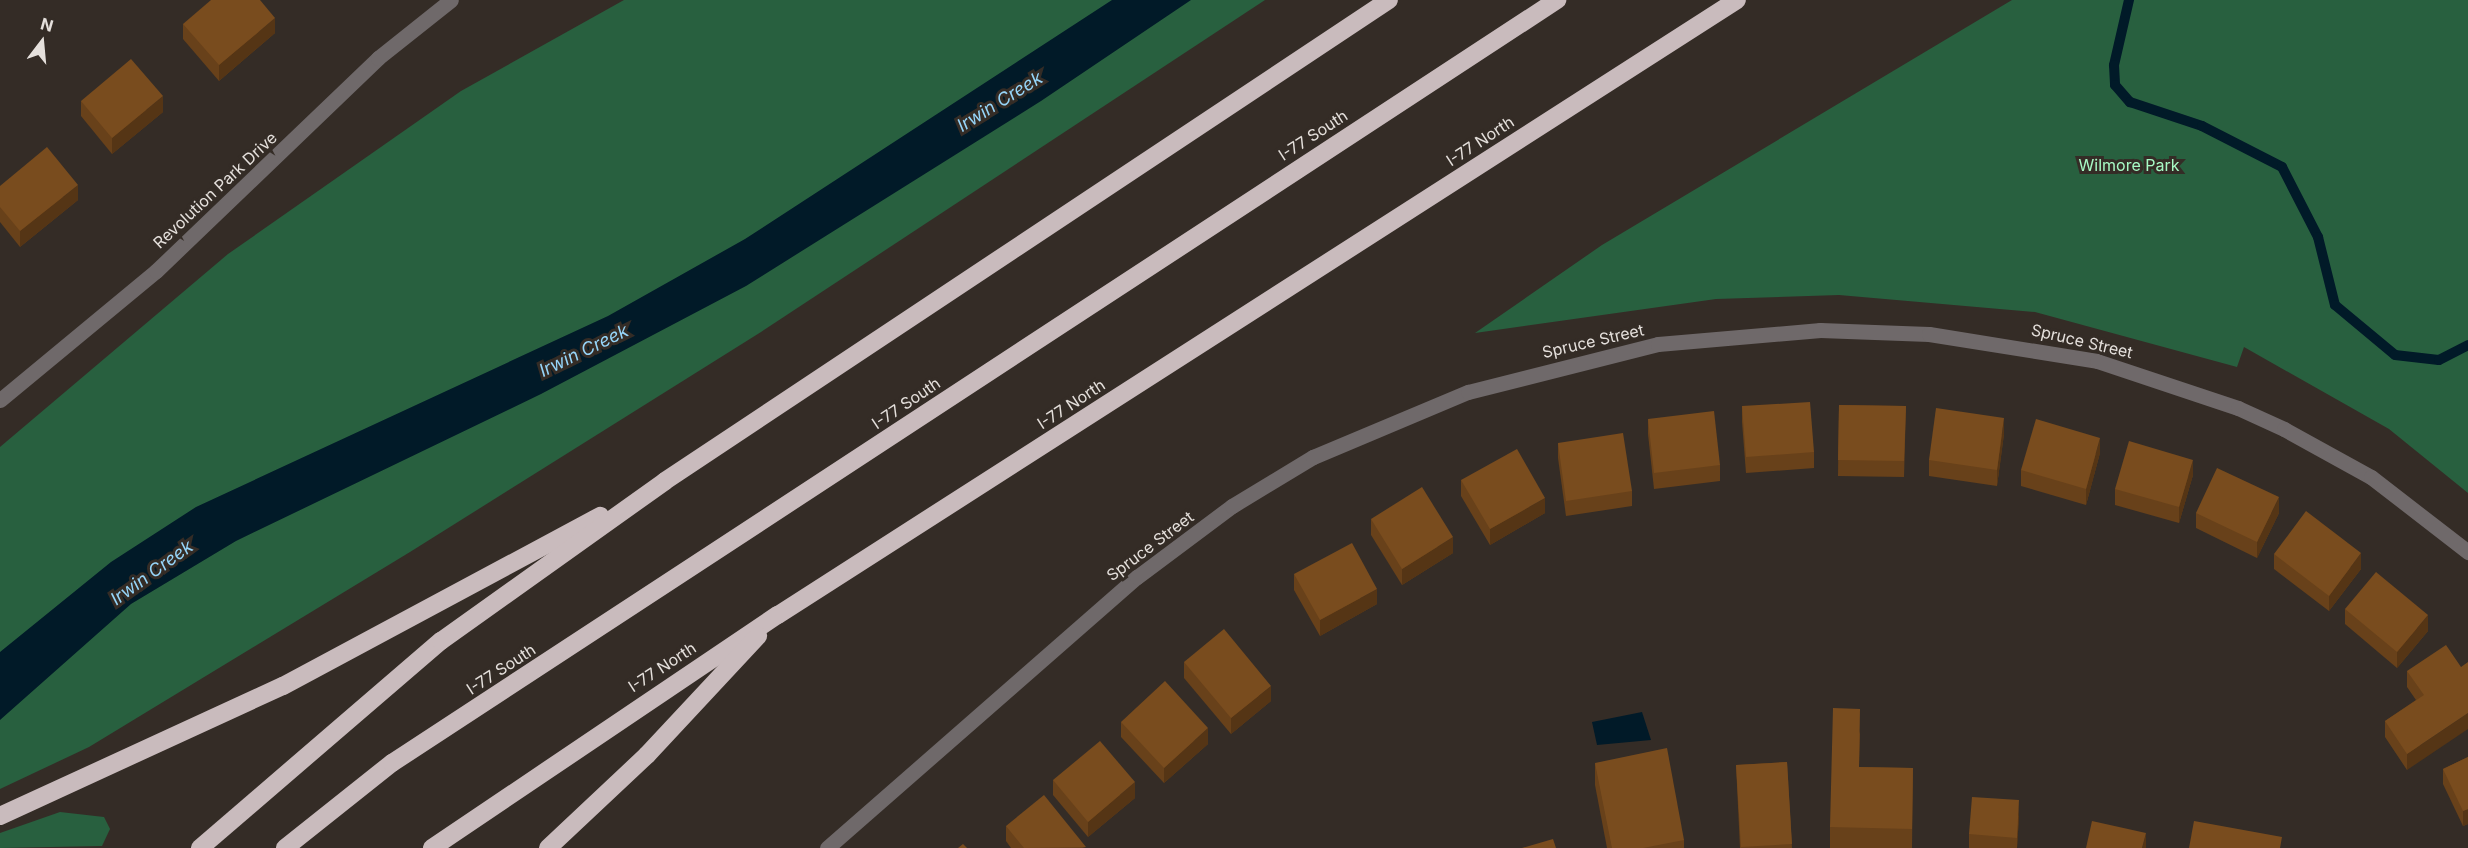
<!DOCTYPE html>
<style>
body{margin:0}
#map{position:relative;width:2468px;height:848px;overflow:hidden;background:#342c26;font-family:Inter,sans-serif}
div>[style]{position:absolute}
[style*='--x']{left:calc(var(--x)*1px);top:calc(var(--y)*1px);width:calc(var(--w)*1px);rotate:calc(var(--a)*1deg)}
.green>*{inset:0;background:#28603f}
.water>*{inset:0;background:#011a28}
.stream>*{height:10px;margin:-5px;padding:0 5px;transform-origin:5px;border-radius:5px;background:#011a28}
.street>*{height:15px;margin:-7.5px;padding:0 7.5px;transform-origin:7.5px;border-radius:7.5px;background:#6f696a}
.highway>*{height:18px;margin:-9px;padding:0 9px;transform-origin:9px;border-radius:9px;background:#c9bbbd}
.wall>*{inset:0;background:#68411a}
.shaded-wall>*{inset:0;background:#553515}
.building>*{inset:0;background:#794c1e}
span{translate:-50% -50%;white-space:nowrap;text-align:center;line-height:1.15;-webkit-text-stroke:6px #342c26;paint-order:stroke}
.street-label{font-size:16px;color:#e5e0dc}
.park-label{font-size:16px;color:#a7fac5}
.water-label{font-size:18px;color:#96d5f9;font-style:italic}
.north{position:absolute;left:12px;top:12px;width:60px;height:60px;-webkit-text-stroke:4px #342c26;paint-order:stroke;rotate:16deg;font-size:16px;font-weight:700;line-height:24px;text-align:center;color:#e5e0dc}
.north::after{content:'';display:block;margin:auto;width:21px;height:27px;background:#e5e0dc;clip-path:polygon(50% 0,100% 100%,50% 72%,0 100%)}
</style>
<div id="map">
<div class="green">
<i style="clip-path:polygon(624px 0,1265px 0,761px 332px,410px 552px,89px 747px,0 789px,0 447px,228px 254px,461px 91px)"></i>
<i style="clip-path:polygon(2012px 0,2468px 0,2468px 493px,2389px 429px,2244px 347px,2237px 367px,2035px 312px,1839px 295px,1716px 299px,1475px 333px,1602px 245px)"></i>
<i style="clip-path:polygon(60px 812px,104px 817px,110px 829px,102px 846px,0 848px,0 833px)"></i>
</div>
<div class="water">
<i style="clip-path:polygon(1112px 0,1191px 0,1041px 101px,746px 286px,541px 394px,236px 541px,131px 604px,0 720px,0 652px,111px 562px,196px 507px,608px 316px,745px 239px)"></i>
<i style="clip-path:polygon(1642px 712px,1651px 740px,1597px 745px,1592px 722px)"></i>
</div>
<div class="stream">
<i style="--x:2129;--y:0;--w:67;--a:103"></i>
<i style="--x:2114;--y:65;--w:20;--a:87"></i>
<i style="--x:2115;--y:85;--w:23;--a:49"></i>
<i style="--x:2130;--y:102;--w:76;--a:18.4"></i>
<i style="--x:2202;--y:126;--w:90;--a:27.1"></i>
<i style="--x:2282;--y:167;--w:79;--a:62.8"></i>
<i style="--x:2318;--y:237;--w:70;--a:76"></i>
<i style="--x:2335;--y:305;--w:78;--a:39.8"></i>
<i style="--x:2395;--y:355;--w:44;--a:6.5"></i>
<i style="--x:2439;--y:360;--w:33;--a:-27"></i>
</div>
<div class="street">
<i style="--x:0;--y:400;--w:202;--a:-39.6"></i>
<i style="--x:156;--y:271;--w:308;--a:-43.8"></i>
<i style="--x:378;--y:58;--w:93;--a:-38.5"></i>
<i style="--x:827;--y:848;--w:412;--a:-41.2"></i>
<i style="--x:1137;--y:577;--w:119;--a:-36.8"></i>
<i style="--x:1232;--y:506;--w:95;--a:-31.2"></i>
<i style="--x:1313;--y:457;--w:168;--a:-22.8"></i>
<i style="--x:1468;--y:392;--w:196;--a:-14.2"></i>
<i style="--x:1658;--y:344;--w:163;--a:-4.9"></i>
<i style="--x:1820;--y:330;--w:109;--a:2.1"></i>
<i style="--x:1929;--y:334;--w:170;--a:9.1"></i>
<i style="--x:2097;--y:361;--w:149;--a:18.4"></i>
<i style="--x:2238;--y:408;--w:51;--a:24.5"></i>
<i style="--x:2284;--y:429;--w:99;--a:28.9"></i>
<i style="--x:2371;--y:477;--w:123;--a:37.7"></i>
</div>
<div class="highway">
<i style="--x:0;--y:816;--w:311;--a:-24.7"></i>
<i style="--x:283;--y:686;--w:360;--a:-28.2"></i>
<i style="--x:200;--y:848;--w:318;--a:-40.7"></i>
<i style="--x:441;--y:641;--w:275;--a:-35.5"></i>
<i style="--x:665;--y:481;--w:869;--a:-33.6"></i>
<i style="--x:285;--y:848;--w:137;--a:-38.5"></i>
<i style="--x:392;--y:763;--w:1393;--a:-33.22"></i>
<i style="--x:432;--y:848;--w:417;--a:-34"></i>
<i style="--x:778;--y:615;--w:1139;--a:-32.67"></i>
<i style="--x:548;--y:848;--w:136;--a:-43.2"></i>
<i style="--x:647;--y:755;--w:163;--a:-47"></i>
</div>
<div class="wall">
<i style="clip-path:polygon(183px 24px,275px 33px,219px 81px,183px 39px)"></i>
<i style="clip-path:polygon(81px 101px,163px 112px,112px 154px,81px 116px)"></i>
<i style="clip-path:polygon(0 186px,78px 200px,20px 247px,0 222px)"></i>
<i style="clip-path:polygon(1839px 405px,1906px 406px,1904px 477px,1838px 476px)"></i>
<i style="clip-path:polygon(1742px 406px,1814px 452px,1814px 468px,1746px 473px,1742px 422px)"></i>
<i style="clip-path:polygon(1648px 419px,1720px 465px,1720px 481px,1654px 489px,1648px 434px)"></i>
<i style="clip-path:polygon(2004px 434px,1997px 486px,1929px 476px,1929px 460px)"></i>
<i style="clip-path:polygon(1558px 443px,1632px 491px,1632px 506px,1566px 516px,1558px 458px)"></i>
<i style="clip-path:polygon(2100px 453px,2086px 505px,2021px 486px,2021px 470px)"></i>
<i style="clip-path:polygon(2193px 475px,2179px 523px,2115px 505px,2115px 489px)"></i>
<i style="clip-path:polygon(1461px 480px,1545px 513px,1490px 545px,1461px 496px)"></i>
<i style="clip-path:polygon(2196px 513px,2279px 513px,2257px 558px,2196px 528px)"></i>
<i style="clip-path:polygon(1371px 519px,1453px 553px,1402px 585px,1371px 535px)"></i>
<i style="clip-path:polygon(2274px 554px,2361px 569px,2329px 611px,2274px 569px)"></i>
<i style="clip-path:polygon(1294px 574px,1377px 604px,1320px 636px,1294px 590px)"></i>
<i style="clip-path:polygon(2345px 609px,2428px 631px,2397px 668px,2345px 624px)"></i>
<i style="clip-path:polygon(1184px 662px,1271px 701px,1231px 734px,1184px 678px)"></i>
<i style="clip-path:polygon(2461px 667px,2407px 770px,2385px 737px,2385px 721px,2416px 700px,2407px 687px,2407px 671px)"></i>
<i style="clip-path:polygon(1121px 722px,1208px 744px,1164px 783px,1121px 737px)"></i>
<i style="clip-path:polygon(1860px 731px,1859px 767px,1913px 768px,1912px 848px,1830px 848px,1830px 827px)"></i>
<i style="clip-path:polygon(2468px 757px,2468px 824px,2463px 826px,2443px 784px,2443px 769px)"></i>
<i style="clip-path:polygon(1787px 762px,1792px 848px,1740px 848px,1736px 765px)"></i>
<i style="clip-path:polygon(1595px 763px,1684px 840px,1684px 848px,1607px 848px,1595px 785px)"></i>
<i style="clip-path:polygon(1053px 780px,1135px 798px,1088px 837px,1053px 795px)"></i>
<i style="clip-path:polygon(2019px 816px,2017px 848px,1969px 848px,1969px 834px)"></i>
<i style="clip-path:polygon(1006px 826px,1086px 848px,1011px 848px,1006px 841px)"></i>
</div>
<div class="shaded-wall">
<i style="clip-path:polygon(275px 18px,275px 33px,219px 81px,219px 65px)"></i>
<i style="clip-path:polygon(163px 96px,163px 112px,112px 154px,112px 138px)"></i>
<i style="clip-path:polygon(78px 185px,78px 200px,20px 247px,20px 231px)"></i>
<i style="clip-path:polygon(2004px 418px,2004px 434px,1997px 486px,1997px 470px)"></i>
<i style="clip-path:polygon(2100px 438px,2100px 453px,2086px 505px,2086px 489px)"></i>
<i style="clip-path:polygon(2193px 460px,2193px 475px,2179px 523px,2179px 507px)"></i>
<i style="clip-path:polygon(2279px 497px,2279px 513px,2257px 558px,2257px 542px)"></i>
<i style="clip-path:polygon(1545px 498px,1545px 513px,1490px 545px,1490px 529px)"></i>
<i style="clip-path:polygon(1453px 537px,1453px 553px,1402px 585px,1402px 569px)"></i>
<i style="clip-path:polygon(2361px 553px,2361px 569px,2329px 611px,2329px 596px)"></i>
<i style="clip-path:polygon(1377px 589px,1377px 604px,1320px 636px,1320px 620px)"></i>
<i style="clip-path:polygon(2428px 615px,2428px 631px,2397px 668px,2397px 652px)"></i>
<i style="clip-path:polygon(1271px 686px,1271px 701px,1231px 734px,1231px 718px)"></i>
<i style="clip-path:polygon(2468px 713px,2468px 729px,2407px 770px,2407px 754px)"></i>
<i style="clip-path:polygon(1208px 728px,1208px 744px,1164px 783px,1164px 768px)"></i>
<i style="clip-path:polygon(1135px 782px,1135px 798px,1088px 837px,1088px 822px)"></i>
<i style="clip-path:polygon(2019px 800px,2019px 816px,2017px 848px,2017px 838px)"></i>
<i style="clip-path:polygon(2468px 809px,2468px 824px,2463px 826px,2463px 811px)"></i>
<i style="clip-path:polygon(2146px 833px,2146px 848px,2142px 848px)"></i>
</div>
<div class="building">
<i style="clip-path:polygon(211px 0,260px 0,275px 18px,219px 65px,183px 24px)"></i>
<i style="clip-path:polygon(131px 59px,163px 96px,112px 138px,81px 101px)"></i>
<i style="clip-path:polygon(47px 147px,78px 185px,20px 231px,0 207px,0 186px)"></i>
<i style="clip-path:polygon(1810px 402px,1814px 452px,1746px 457px,1742px 406px)"></i>
<i style="clip-path:polygon(1839px 405px,1906px 406px,1904px 461px,1838px 460px)"></i>
<i style="clip-path:polygon(1936px 408px,2004px 418px,1997px 470px,1929px 460px)"></i>
<i style="clip-path:polygon(1714px 411px,1720px 465px,1654px 473px,1648px 419px)"></i>
<i style="clip-path:polygon(2036px 419px,2100px 438px,2086px 489px,2021px 470px)"></i>
<i style="clip-path:polygon(1623px 433px,1632px 491px,1566px 501px,1558px 443px)"></i>
<i style="clip-path:polygon(2129px 441px,2193px 460px,2179px 507px,2115px 489px)"></i>
<i style="clip-path:polygon(1517px 449px,1545px 498px,1490px 529px,1461px 480px)"></i>
<i style="clip-path:polygon(2217px 468px,2279px 497px,2257px 542px,2196px 513px)"></i>
<i style="clip-path:polygon(1422px 487px,1453px 537px,1402px 569px,1371px 519px)"></i>
<i style="clip-path:polygon(2306px 511px,2361px 553px,2329px 596px,2274px 554px)"></i>
<i style="clip-path:polygon(1352px 543px,1377px 589px,1320px 620px,1294px 574px)"></i>
<i style="clip-path:polygon(2376px 572px,2428px 615px,2397px 652px,2345px 609px)"></i>
<i style="clip-path:polygon(1224px 629px,1271px 686px,1231px 718px,1184px 662px)"></i>
<i style="clip-path:polygon(2446px 645px,2461px 667px,2468px 662px,2468px 713px,2407px 754px,2385px 721px,2424px 695px,2407px 671px)"></i>
<i style="clip-path:polygon(1165px 681px,1208px 728px,1164px 768px,1121px 722px)"></i>
<i style="clip-path:polygon(1833px 708px,1860px 709px,1859px 767px,1913px 768px,1912px 829px,1830px 827px)"></i>
<i style="clip-path:polygon(1100px 741px,1135px 782px,1088px 822px,1053px 780px)"></i>
<i style="clip-path:polygon(1667px 748px,1684px 840px,1643px 848px,1612px 848px,1595px 763px)"></i>
<i style="clip-path:polygon(2468px 757px,2468px 809px,2463px 811px,2443px 769px)"></i>
<i style="clip-path:polygon(1787px 762px,1792px 844px,1741px 847px,1736px 765px)"></i>
<i style="clip-path:polygon(1044px 795px,1086px 847px,1024px 848px,1006px 826px)"></i>
<i style="clip-path:polygon(1972px 797px,2019px 800px,2017px 838px,1969px 834px)"></i>
<i style="clip-path:polygon(2092px 821px,2146px 833px,2142px 848px,2086px 848px)"></i>
<i style="clip-path:polygon(2194px 821px,2282px 837px,2280px 848px,2189px 848px)"></i>
<i style="clip-path:polygon(1553px 839px,1556px 848px,1522px 848px)"></i>
<i style="clip-path:polygon(963px 844px,967px 848px,958px 848px)"></i>
</div>
<div class="street-label">
<span style="left:1313px;top:135px;rotate:-33deg">I-77 South</span>
<span style="left:1480px;top:141px;rotate:-33deg">I-77 North</span>
<span style="left:215px;top:190px;rotate:-43deg">Revolution Park Drive</span>
<span style="left:1593px;top:341px;rotate:-13deg">Spruce Street</span>
<span style="left:2082px;top:341px;rotate:13deg">Spruce Street</span>
<span style="left:906px;top:403px;rotate:-34deg">I-77 South</span>
<span style="left:1071px;top:404px;rotate:-33deg">I-77 North</span>
<span style="left:1150px;top:546px;rotate:-37deg">Spruce Street</span>
<span style="left:662px;top:667px;rotate:-33deg">I-77 North</span>
<span style="left:501px;top:669px;rotate:-33deg">I-77 South</span>
</div>
<div class="park-label">
<span style="left:2129px;top:165px">Wilmore Park</span>
</div>
<div class="water-label">
<span style="left:1000px;top:102px;rotate:-32deg">Irwin Creek</span>
<span style="left:584px;top:351px;rotate:-26deg">Irwin Creek</span>
<span style="left:152px;top:573px;rotate:-36deg">Irwin Creek</span>
</div>
<div class="north">N</div>
</div>
